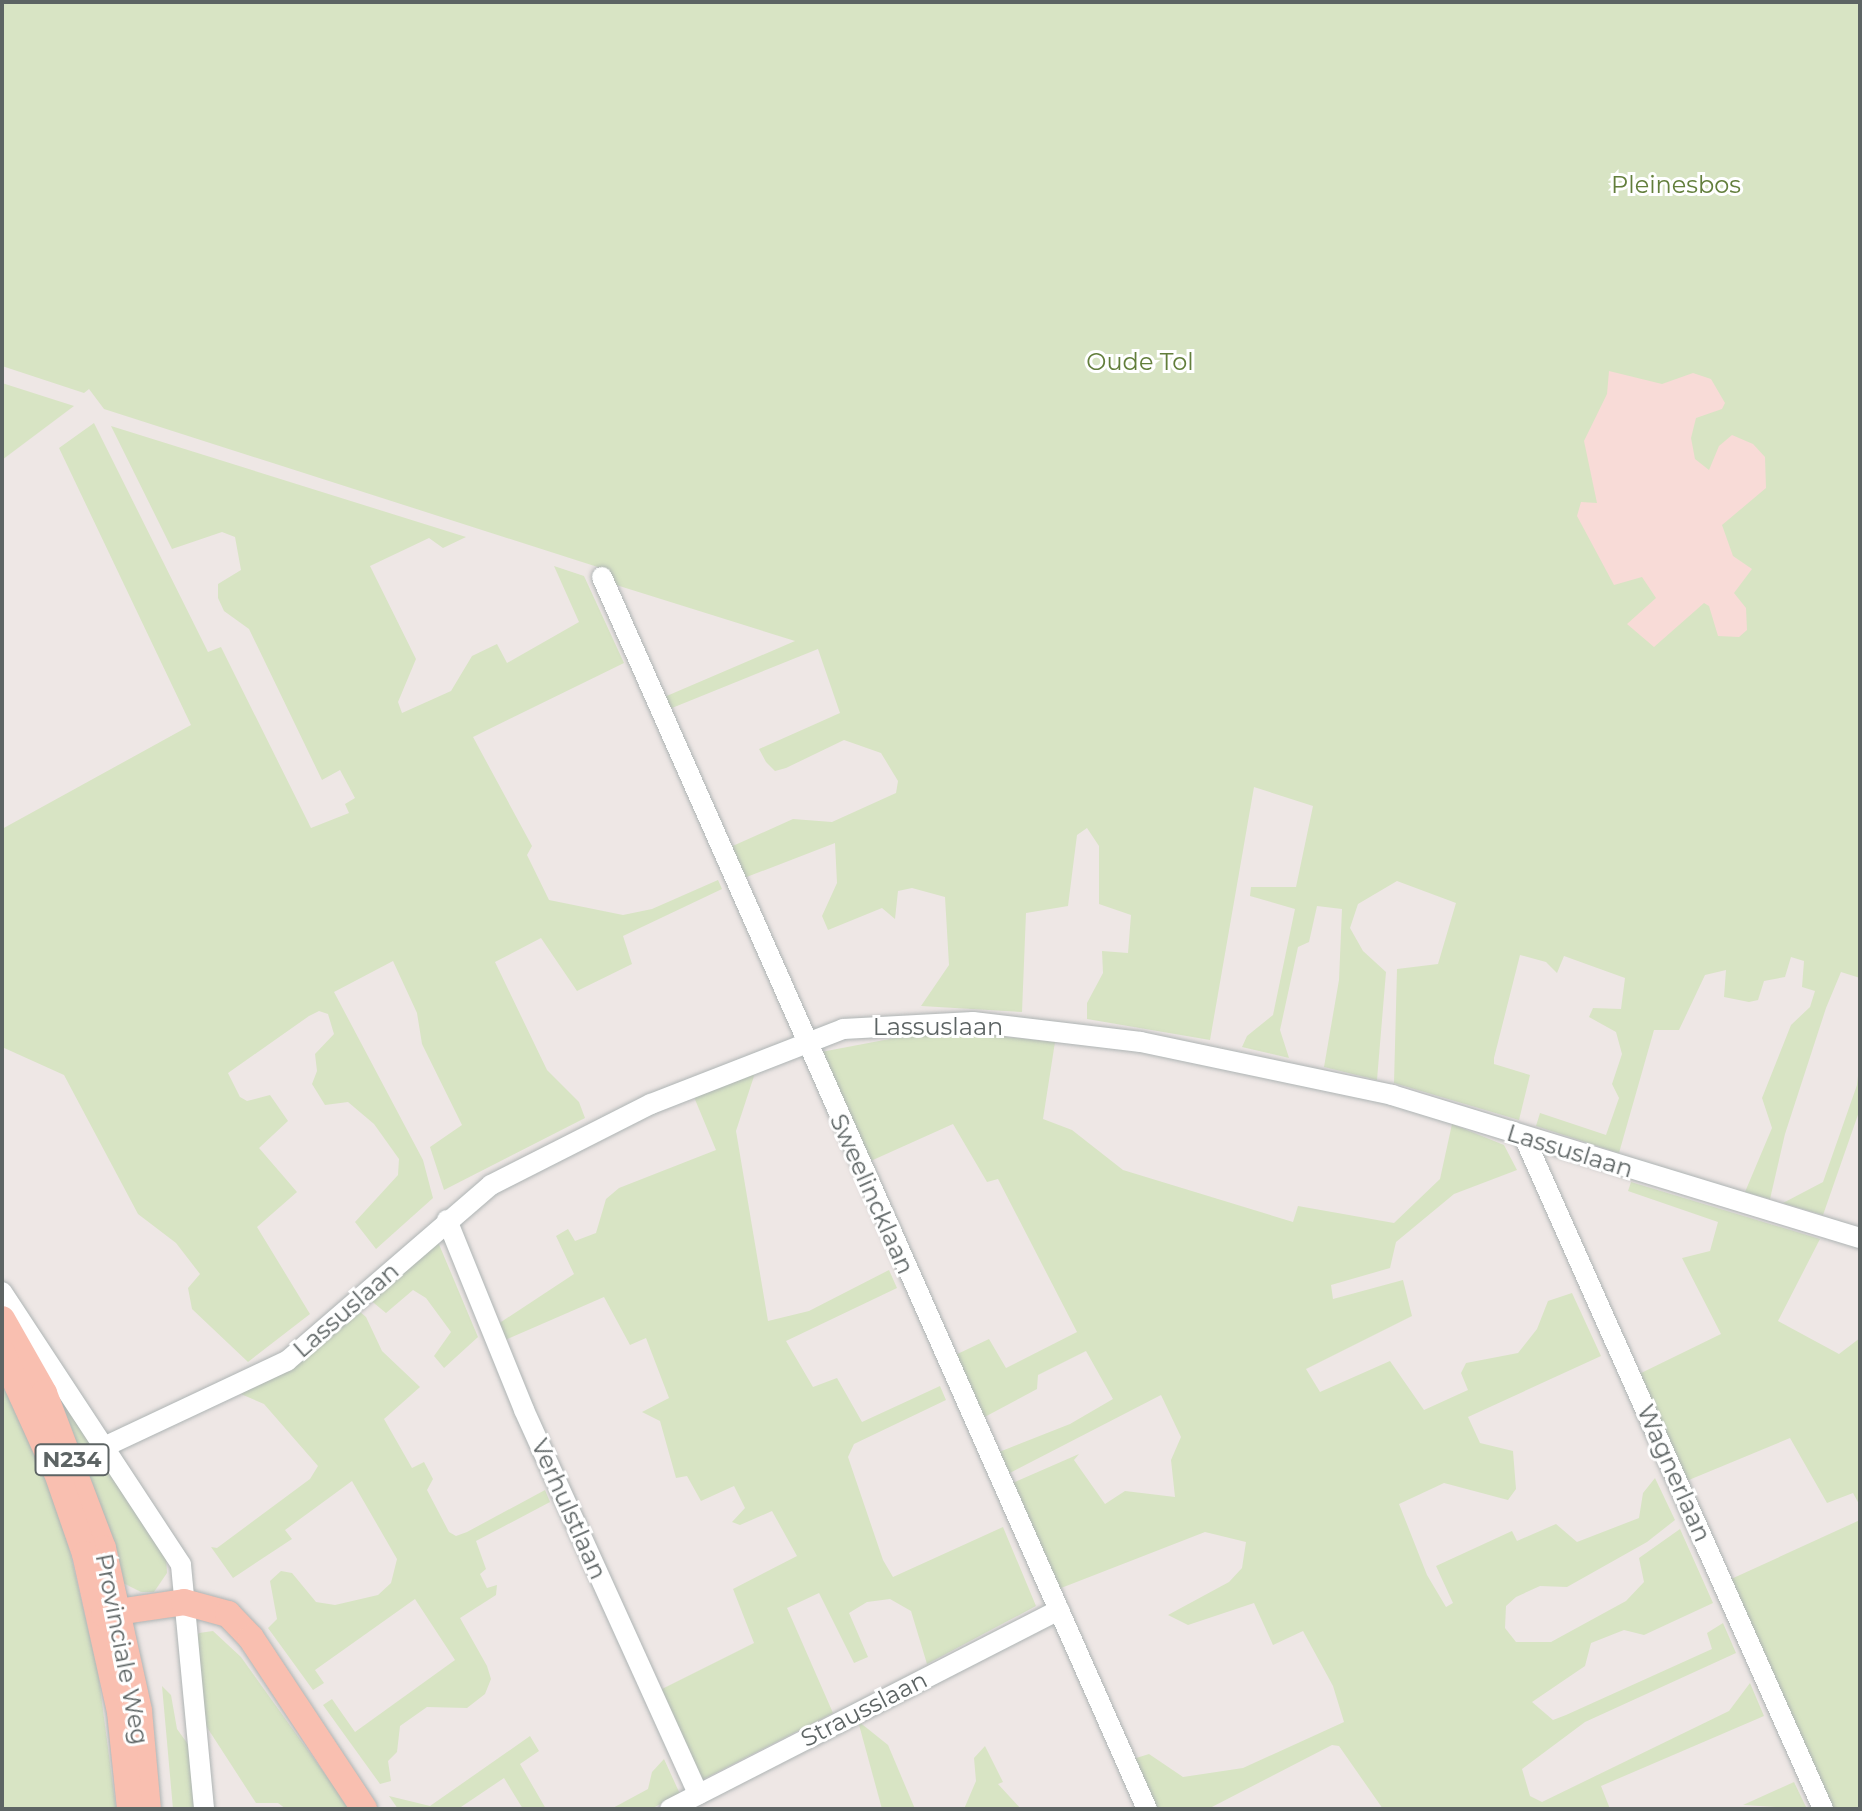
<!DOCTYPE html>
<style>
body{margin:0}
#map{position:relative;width:1862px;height:1811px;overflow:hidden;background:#eee7e5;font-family:Montserrat,sans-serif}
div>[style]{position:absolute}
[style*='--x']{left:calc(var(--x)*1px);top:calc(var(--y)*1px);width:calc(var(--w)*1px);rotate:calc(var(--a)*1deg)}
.green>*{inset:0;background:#d8e4c4}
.sand>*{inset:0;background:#f8dbd7}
.roads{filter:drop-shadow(0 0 2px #aeb4b4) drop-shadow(0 0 2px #aeb4b4)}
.minor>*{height:20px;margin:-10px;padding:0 10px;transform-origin:10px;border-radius:10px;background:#fff}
.major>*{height:26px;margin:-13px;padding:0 13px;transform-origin:13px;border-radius:13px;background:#f9bfb0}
span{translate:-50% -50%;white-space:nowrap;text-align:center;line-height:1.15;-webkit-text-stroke:6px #fff;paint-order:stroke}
.shield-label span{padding:2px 6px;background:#fff;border:2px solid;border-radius:6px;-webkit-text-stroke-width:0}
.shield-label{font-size:22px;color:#5d6464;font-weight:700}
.park-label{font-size:24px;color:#627e3b}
.street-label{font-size:24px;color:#5d6464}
.frame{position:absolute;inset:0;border:4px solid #5d6464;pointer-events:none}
</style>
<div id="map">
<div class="green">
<i style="clip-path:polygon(2px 2px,1860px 2px,1860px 978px,1841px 972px,1826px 1008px,1785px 1134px,1770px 1199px,1745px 1192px,1772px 1128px,1762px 1098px,1791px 1025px,1810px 1007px,1815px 991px,1802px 987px,1804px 961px,1791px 957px,1785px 977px,1764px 981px,1758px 1000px,1749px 1002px,1724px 997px,1726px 970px,1705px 975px,1679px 1030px,1654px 1030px,1619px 1153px,1536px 1126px,1540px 1113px,1606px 1135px,1619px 1098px,1612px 1084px,1622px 1054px,1616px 1032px,1589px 1017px,1593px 1008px,1621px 1009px,1625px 978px,1564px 956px,1557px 973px,1546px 962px,1520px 955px,1494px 1058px,1494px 1064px,1530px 1075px,1519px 1120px,1394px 1083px,1397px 969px,1438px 964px,1456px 903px,1397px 881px,1358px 904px,1350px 928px,1363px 951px,1386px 972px,1377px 1080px,1324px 1067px,1339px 980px,1342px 909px,1317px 906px,1309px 942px,1298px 947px,1280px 1030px,1289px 1058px,1242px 1047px,1247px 1036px,1273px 1015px,1295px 909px,1250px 896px,1251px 887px,1296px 887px,1313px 806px,1254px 787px,1210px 1040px,1087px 1019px,1087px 1003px,1103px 973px,1102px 951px,1128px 953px,1131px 915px,1099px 904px,1099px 846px,1087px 828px,1077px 835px,1068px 906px,1026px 913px,1022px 1012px,921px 1006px,949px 965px,945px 897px,912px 888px,898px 891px,895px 919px,882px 908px,828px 930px,822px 916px,837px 883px,835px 843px,739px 880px,726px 849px,793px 819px,832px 822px,896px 793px,898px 781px,881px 753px,844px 740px,786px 768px,775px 771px,766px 762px,759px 749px,840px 713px,818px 649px,667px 710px,662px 698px,795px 641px,613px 584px,607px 570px,104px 409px,89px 389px,84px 393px,2px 366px)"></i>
<i style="clip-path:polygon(2px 383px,74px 406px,2px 460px)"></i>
<i style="clip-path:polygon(94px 423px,208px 652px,221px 647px,311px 828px,349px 813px,345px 804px,355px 798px,340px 770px,322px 780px,249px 629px,224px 611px,218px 598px,218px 584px,241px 570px,235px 537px,222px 532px,172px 549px,111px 426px,466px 537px,443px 548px,429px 538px,370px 566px,416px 659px,398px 702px,402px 713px,451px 691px,472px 656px,497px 644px,507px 663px,579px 622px,554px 566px,584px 576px,624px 663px,473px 737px,532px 846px,527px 855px,549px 900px,623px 915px,652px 909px,718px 880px,722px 889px,623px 936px,632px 964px,577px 991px,541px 938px,495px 962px,547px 1070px,579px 1102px,585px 1118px,444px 1190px,430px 1147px,462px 1125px,422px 1044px,417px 1013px,393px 961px,334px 992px,423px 1160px,433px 1198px,376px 1249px,355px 1222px,398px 1175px,399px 1159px,374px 1124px,348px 1102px,325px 1105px,312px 1084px,317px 1071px,315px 1054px,334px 1034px,328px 1014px,319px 1011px,309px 1016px,228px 1073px,240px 1097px,247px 1101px,270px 1095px,288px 1121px,259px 1148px,297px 1192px,257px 1227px,310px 1314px,248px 1362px,192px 1309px,188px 1288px,200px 1274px,176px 1243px,138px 1214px,64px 1075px,2px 1047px,2px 829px,191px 725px,59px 448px)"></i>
<i style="clip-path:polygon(937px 1030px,1055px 1042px,1043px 1119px,1072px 1130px,1123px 1170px,1293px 1222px,1298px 1206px,1394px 1223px,1440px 1179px,1452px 1124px,1504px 1145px,1517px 1170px,1454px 1194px,1396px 1242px,1390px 1268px,1331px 1285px,1333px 1299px,1403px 1280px,1412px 1316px,1306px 1369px,1320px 1392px,1390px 1361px,1424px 1410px,1468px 1390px,1461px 1373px,1466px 1363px,1518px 1353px,1537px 1329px,1548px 1301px,1572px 1293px,1601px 1356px,1468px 1417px,1480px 1443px,1513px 1451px,1516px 1489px,1508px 1500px,1444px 1483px,1399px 1504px,1427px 1575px,1446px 1607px,1453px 1603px,1436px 1566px,1512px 1531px,1517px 1541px,1556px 1524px,1577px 1542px,1639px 1518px,1643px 1493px,1655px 1478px,1675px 1520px,1647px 1542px,1567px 1587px,1540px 1586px,1516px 1597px,1506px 1606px,1505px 1628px,1516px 1642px,1551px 1642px,1626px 1601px,1644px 1582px,1639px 1558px,1680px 1529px,1713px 1603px,1644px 1635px,1624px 1630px,1591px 1643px,1585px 1666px,1532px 1702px,1553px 1720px,1566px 1715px,1712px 1649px,1707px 1633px,1723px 1623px,1736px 1653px,1585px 1722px,1522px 1769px,1530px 1796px,1542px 1802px,1729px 1711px,1750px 1683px,1764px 1716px,1601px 1786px,1610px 1809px,1383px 1809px,1339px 1746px,1332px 1745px,1208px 1809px,1152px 1809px,1130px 1760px,1149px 1754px,1183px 1777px,1243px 1768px,1344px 1722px,1333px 1686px,1303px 1631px,1273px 1645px,1254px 1603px,1188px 1625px,1168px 1615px,1229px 1582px,1242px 1568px,1246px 1542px,1205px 1532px,1056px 1590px,1008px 1485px,1079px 1454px,1074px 1460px,1105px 1504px,1125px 1491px,1175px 1497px,1171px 1460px,1181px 1437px,1161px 1395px,1004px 1476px,994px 1454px,1070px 1424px,1113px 1399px,1086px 1351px,1038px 1375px,1037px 1389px,979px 1420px,951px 1357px,989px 1339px,1006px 1368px,1077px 1332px,998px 1179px,987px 1182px,953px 1124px,864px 1164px,821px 1052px)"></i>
<i style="clip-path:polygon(1860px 1057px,1860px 1109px,1823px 1215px,1783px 1203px,1823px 1182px,1857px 1085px)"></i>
<i style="clip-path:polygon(755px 1073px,736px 1131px,768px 1321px,809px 1311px,889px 1270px,897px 1288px,786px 1341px,813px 1387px,837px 1378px,862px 1422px,940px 1386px,946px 1400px,854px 1444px,848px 1457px,883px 1560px,893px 1577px,1003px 1527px,1036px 1606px,927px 1664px,911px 1611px,890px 1599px,867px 1602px,849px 1613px,868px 1657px,854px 1663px,819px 1593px,787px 1608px,833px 1713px,700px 1781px,660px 1690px,754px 1643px,733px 1589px,797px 1556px,772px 1511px,740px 1525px,732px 1522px,745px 1508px,734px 1486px,701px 1501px,687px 1476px,676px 1478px,660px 1421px,642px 1412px,669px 1398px,646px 1338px,630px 1345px,604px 1297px,505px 1340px,498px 1324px,574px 1274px,556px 1236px,568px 1229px,575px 1241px,596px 1233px,606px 1199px,619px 1188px,716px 1150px,694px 1097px)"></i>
<i style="clip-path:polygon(1631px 1182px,1820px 1239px,1778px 1321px,1839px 1354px,1860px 1338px,1860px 1506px,1853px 1493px,1827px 1503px,1790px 1438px,1684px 1482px,1635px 1376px,1721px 1334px,1682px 1258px,1710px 1251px,1718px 1222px,1628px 1191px)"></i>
<i style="clip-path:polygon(438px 1242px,478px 1337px,444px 1368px,434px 1356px,451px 1332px,426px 1298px,413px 1290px,386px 1313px,363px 1294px)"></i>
<i style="clip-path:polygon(352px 1305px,366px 1317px,382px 1351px,420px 1387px,384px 1419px,412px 1468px,424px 1462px,433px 1479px,427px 1490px,449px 1532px,456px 1536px,467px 1532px,545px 1490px,550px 1502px,476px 1541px,486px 1569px,480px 1574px,487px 1588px,497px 1585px,496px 1595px,460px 1618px,487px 1666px,491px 1679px,485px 1694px,467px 1708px,427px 1707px,400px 1726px,397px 1752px,388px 1761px,391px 1781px,380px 1784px,323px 1705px,332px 1699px,355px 1732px,455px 1660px,415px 1599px,315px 1670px,324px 1683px,313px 1690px,268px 1628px,277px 1619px,270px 1581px,281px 1571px,292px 1573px,316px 1602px,335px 1605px,378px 1595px,391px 1583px,397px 1559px,352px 1481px,285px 1530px,292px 1539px,233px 1578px,211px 1547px,217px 1548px,310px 1479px,318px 1466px,264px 1404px,234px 1391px)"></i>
<i style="clip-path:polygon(6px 1316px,166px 1558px,167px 1573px,154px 1592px,141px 1592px,121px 1582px)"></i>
<i style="clip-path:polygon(2px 1382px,47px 1480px,69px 1548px,98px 1672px,116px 1809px,2px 1809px)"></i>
<i style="clip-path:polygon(1860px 1520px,1860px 1809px,1833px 1809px,1729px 1580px)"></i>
<i style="clip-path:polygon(213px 1631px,241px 1657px,350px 1809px,286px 1809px,278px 1803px,256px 1803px,201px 1718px,194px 1640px,199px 1633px)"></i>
<i style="clip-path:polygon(162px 1686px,171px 1695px,177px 1729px,190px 1747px,195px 1809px,173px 1809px)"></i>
<i style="clip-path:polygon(858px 1721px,888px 1745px,915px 1809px,882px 1809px)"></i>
<i style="clip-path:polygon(530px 1736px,539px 1751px,520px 1764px,546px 1809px,523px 1809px,504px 1778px,458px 1809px,398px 1809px,389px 1796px,430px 1806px)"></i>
<i style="clip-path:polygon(985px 1746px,1003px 1782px,998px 1784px,1021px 1809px,964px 1809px,976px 1781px,974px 1758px)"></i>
<i style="clip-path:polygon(664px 1759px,680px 1794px,651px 1809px,611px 1809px,648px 1789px,652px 1772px)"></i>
<i style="clip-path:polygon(1794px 1782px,1807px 1809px,1743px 1805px)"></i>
</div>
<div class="sand">
<i style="clip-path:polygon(1609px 371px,1662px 384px,1693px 373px,1711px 379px,1725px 403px,1722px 409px,1696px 418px,1691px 438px,1695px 459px,1709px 470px,1719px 446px,1732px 435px,1753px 444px,1765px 457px,1766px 488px,1722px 525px,1733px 556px,1752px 569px,1734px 593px,1746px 608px,1747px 630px,1739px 637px,1718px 636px,1709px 606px,1704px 603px,1654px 647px,1627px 624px,1656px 598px,1642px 577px,1614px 585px,1577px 516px,1581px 502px,1597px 503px,1584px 441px,1607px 394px)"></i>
</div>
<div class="roads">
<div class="minor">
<i style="--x:602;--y:577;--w:1347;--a:66.14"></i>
<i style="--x:1524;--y:1137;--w:736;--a:66.01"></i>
<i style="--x:447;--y:1220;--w:205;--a:67.9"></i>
<i style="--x:524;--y:1410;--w:422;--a:65.6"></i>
<i style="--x:2;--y:1292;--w:326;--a:56.7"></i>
<i style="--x:181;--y:1565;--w:245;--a:84.6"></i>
<i style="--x:106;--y:1446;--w:200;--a:-25.2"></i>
<i style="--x:287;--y:1361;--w:269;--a:-40.8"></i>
<i style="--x:491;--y:1185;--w:179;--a:-26.9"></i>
<i style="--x:651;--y:1104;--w:206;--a:-21.3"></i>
<i style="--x:843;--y:1029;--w:130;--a:-3.1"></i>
<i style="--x:973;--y:1022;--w:169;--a:6.8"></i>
<i style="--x:1141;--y:1042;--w:257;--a:11.9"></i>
<i style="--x:1392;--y:1095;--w:489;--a:17"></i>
<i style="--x:670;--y:1809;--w:437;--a:-27.1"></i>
</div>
<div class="major">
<i style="--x:2;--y:1319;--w:85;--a:60.4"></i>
<i style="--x:44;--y:1393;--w:166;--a:69.2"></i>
<i style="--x:103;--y:1548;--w:167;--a:77.5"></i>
<i style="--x:139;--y:1711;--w:98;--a:84.8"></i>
<i style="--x:2;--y:1352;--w:133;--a:65.6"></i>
<i style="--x:57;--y:1473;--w:86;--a:70.9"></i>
<i style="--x:85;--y:1554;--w:162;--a:77.5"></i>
<i style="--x:120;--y:1712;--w:98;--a:84.1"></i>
<i style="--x:104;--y:1614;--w:81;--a:-8.5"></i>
<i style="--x:184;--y:1602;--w:46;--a:15.3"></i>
<i style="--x:228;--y:1614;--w:33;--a:46"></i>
<i style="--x:251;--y:1638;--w:205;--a:56.5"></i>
</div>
</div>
<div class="shield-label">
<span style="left:72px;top:1460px">N234</span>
</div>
<div class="park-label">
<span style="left:1676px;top:185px">Pleinesbos</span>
<span style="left:1140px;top:362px">Oude Tol</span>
</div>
<div class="street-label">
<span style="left:938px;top:1027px">Lassuslaan</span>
<span style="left:1570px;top:1151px;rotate:17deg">Lassuslaan</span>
<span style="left:872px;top:1194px;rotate:66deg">Sweelincklaan</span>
<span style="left:346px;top:1310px;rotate:-41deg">Lassuslaan</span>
<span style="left:1674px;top:1473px;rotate:66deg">Wagnerlaan</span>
<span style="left:569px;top:1509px;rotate:66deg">Verhulstlaan</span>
<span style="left:122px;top:1649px;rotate:79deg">Provinciale Weg</span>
<span style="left:864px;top:1709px;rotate:-27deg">Strausslaan</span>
</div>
<div class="frame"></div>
</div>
